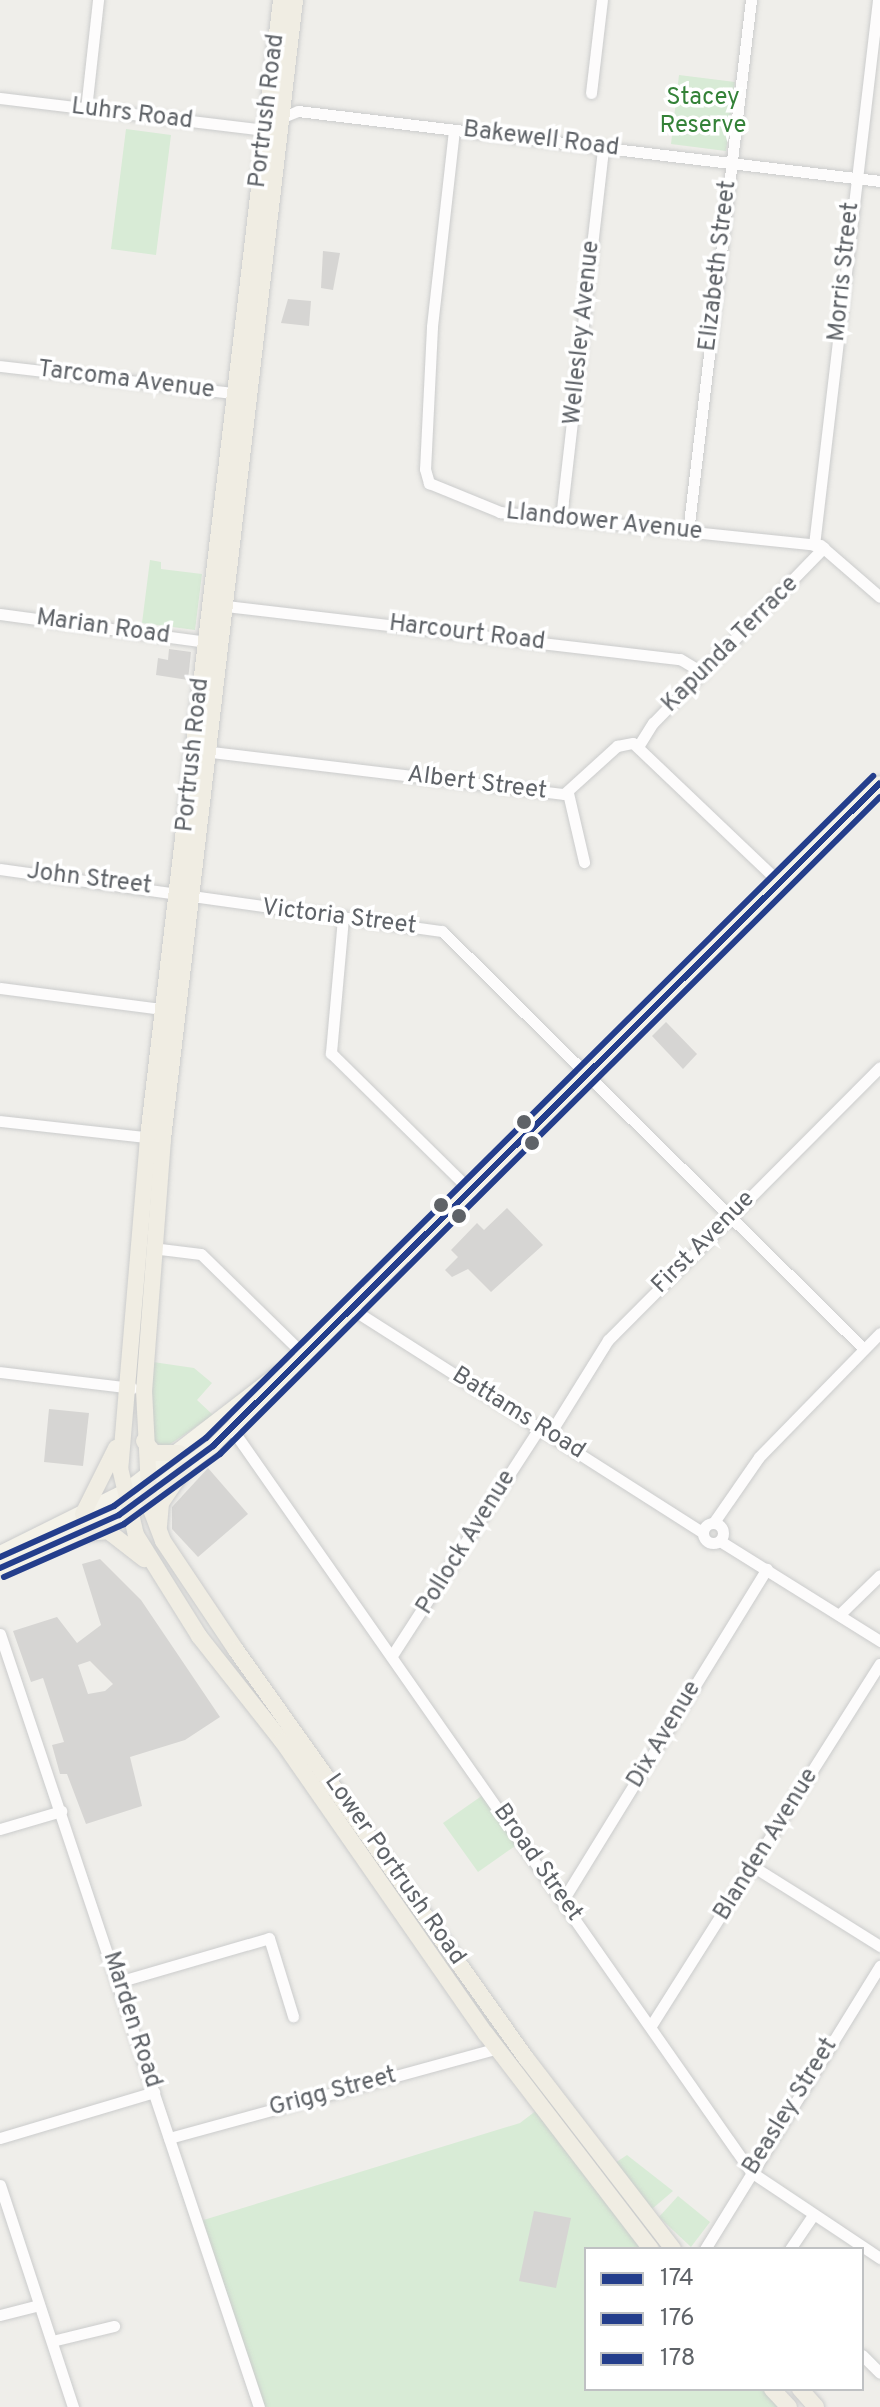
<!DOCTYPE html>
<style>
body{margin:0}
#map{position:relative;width:880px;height:2407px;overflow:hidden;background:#efeeea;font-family:Overpass,sans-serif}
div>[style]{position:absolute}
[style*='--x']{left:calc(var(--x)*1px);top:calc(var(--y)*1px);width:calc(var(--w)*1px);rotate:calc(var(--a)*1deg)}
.green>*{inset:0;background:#d8ebd6}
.building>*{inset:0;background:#d6d5d3}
.roads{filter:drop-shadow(0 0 2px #cbcccc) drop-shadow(0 0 2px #cbcccc)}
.minor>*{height:11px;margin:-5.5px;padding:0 5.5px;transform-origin:5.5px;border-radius:5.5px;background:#fdfcfc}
.minor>.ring{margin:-5.5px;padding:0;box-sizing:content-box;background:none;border:11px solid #fdfcfc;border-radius:50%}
.major>*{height:14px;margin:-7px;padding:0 7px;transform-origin:7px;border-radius:7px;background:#f4f2e9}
.highway>*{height:16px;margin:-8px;padding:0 8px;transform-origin:8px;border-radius:8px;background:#f0ede3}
.bus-1>*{height:6px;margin:-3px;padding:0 3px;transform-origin:3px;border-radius:3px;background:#243e8c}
.bus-2>*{height:6px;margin:-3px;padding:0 3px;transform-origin:3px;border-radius:3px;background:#243e8c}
.bus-3>*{height:6px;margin:-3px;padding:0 3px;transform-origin:3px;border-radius:3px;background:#243e8c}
.dots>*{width:22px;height:22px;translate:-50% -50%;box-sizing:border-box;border:4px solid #fff;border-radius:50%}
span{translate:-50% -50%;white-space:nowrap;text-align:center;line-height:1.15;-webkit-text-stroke:7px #fff;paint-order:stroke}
.park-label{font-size:24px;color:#348238}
.street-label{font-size:24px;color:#5f6368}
.legend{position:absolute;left:584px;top:2247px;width:280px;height:144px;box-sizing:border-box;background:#fff;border:2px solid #bfc1c3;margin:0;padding:10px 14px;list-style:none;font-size:24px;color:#5f6368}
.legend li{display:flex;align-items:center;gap:16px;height:40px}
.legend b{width:40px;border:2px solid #bfc1c3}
</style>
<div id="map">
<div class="green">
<i style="clip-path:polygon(679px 75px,735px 82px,726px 151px,671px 144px)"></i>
<i style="clip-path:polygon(126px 129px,171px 135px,156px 255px,111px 249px)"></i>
<i style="clip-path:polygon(150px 560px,161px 562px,161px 569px,202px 574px,195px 630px,142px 623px)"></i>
<i style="clip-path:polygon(153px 1362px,194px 1368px,212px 1383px,197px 1400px,213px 1415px,166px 1447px,150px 1440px)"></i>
<i style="clip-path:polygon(483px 1795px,518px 1844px,478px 1872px,443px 1823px)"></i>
<i style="clip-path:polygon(541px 2107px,651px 2249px,586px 2249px,586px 2389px,772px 2389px,789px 2407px,259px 2407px,197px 2222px,520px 2123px)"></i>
<i style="clip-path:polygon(627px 2155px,673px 2191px,652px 2209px,615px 2163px)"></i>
<i style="clip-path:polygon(678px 2196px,710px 2222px,691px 2247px,659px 2217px)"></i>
</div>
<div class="building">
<i style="clip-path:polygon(323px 251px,340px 253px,333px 290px,321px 288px)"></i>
<i style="clip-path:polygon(288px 299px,311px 301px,309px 326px,281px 323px)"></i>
<i style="clip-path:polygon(169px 649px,191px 652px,188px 680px,156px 675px,158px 658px,168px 660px)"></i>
<i style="clip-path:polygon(666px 1022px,697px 1054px,683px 1069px,652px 1036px)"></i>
<i style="clip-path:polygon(507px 1208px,543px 1245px,491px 1292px,468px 1269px,452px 1277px,445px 1270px,458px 1257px,451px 1250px,477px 1223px,484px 1230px)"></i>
<i style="clip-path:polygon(49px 1409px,89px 1413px,83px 1466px,44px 1462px)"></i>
<i style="clip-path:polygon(208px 1468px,248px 1514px,198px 1557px,172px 1529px,172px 1507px)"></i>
<i style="clip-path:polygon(evenodd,100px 1559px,141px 1600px,220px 1717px,185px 1740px,130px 1757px,142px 1806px,86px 1824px,67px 1774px,60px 1774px,52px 1745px,64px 1742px,43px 1678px,31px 1682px,13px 1631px,57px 1617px,77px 1643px,101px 1625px,82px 1564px,100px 1559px,90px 1661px,113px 1684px,105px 1691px,88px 1694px,78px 1665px,90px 1661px)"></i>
<i style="clip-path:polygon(534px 2211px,571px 2218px,556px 2288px,519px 2281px)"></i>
</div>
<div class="roads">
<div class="minor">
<i style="--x:591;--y:93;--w:94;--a:-83.3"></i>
<i style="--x:0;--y:98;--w:267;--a:6.9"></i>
<i style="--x:86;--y:109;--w:110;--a:-83.7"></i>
<i style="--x:283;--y:117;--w:16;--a:-22"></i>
<i style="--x:298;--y:111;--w:586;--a:6.86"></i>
<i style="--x:454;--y:130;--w:198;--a:96.4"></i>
<i style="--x:432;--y:327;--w:142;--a:92.8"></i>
<i style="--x:425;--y:469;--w:15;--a:74"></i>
<i style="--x:429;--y:483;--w:77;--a:22.2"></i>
<i style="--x:500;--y:512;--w:322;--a:5.9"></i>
<i style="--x:820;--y:545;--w:79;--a:40.9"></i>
<i style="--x:0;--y:366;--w:244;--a:6.6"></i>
<i style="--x:561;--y:518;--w:372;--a:-83.5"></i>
<i style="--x:688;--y:532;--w:536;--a:-83.25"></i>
<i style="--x:814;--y:545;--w:549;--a:-83.3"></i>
<i style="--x:226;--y:606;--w:457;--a:6.7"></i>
<i style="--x:680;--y:659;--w:27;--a:31"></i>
<i style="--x:0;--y:614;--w:209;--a:7.7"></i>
<i style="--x:639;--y:745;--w:26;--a:-58"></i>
<i style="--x:653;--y:723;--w:245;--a:-45.8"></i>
<i style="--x:203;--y:751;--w:364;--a:6.8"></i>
<i style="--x:564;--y:794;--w:72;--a:-42.2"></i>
<i style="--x:617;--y:746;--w:16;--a:-11"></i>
<i style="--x:633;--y:743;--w:203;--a:43.6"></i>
<i style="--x:568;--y:793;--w:71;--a:76.9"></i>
<i style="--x:0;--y:869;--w:446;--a:8"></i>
<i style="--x:442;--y:931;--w:594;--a:44.73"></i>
<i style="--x:343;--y:918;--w:136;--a:95.1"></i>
<i style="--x:331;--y:1053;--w:197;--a:44.6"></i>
<i style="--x:0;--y:988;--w:170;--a:7.4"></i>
<i style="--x:0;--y:1121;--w:155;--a:6.3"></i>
<i style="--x:152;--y:1248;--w:49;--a:7"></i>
<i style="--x:201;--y:1254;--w:144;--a:44.4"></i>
<i style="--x:352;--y:1309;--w:416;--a:32.5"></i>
<i style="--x:0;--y:1372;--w:133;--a:6.9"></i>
<i style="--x:232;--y:1429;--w:906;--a:55.06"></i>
<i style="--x:751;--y:2172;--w:155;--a:33.7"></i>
<i style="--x:549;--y:1435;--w:112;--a:-58.2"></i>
<i style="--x:608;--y:1340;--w:385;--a:-45.1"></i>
<i style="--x:714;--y:1522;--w:79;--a:-55.3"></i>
<i style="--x:759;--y:1457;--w:173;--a:-45.7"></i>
<i class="ring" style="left:703px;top:1523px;width:9px;height:9px"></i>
<i style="--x:720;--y:1541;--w:189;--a:32"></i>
<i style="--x:839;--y:1615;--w:57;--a:-44.3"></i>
<i style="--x:0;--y:1634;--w:815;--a:71.48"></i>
<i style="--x:393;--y:1654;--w:269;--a:-57.1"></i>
<i style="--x:0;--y:1829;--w:64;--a:-16.4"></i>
<i style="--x:754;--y:1867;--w:149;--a:32.1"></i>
<i style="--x:563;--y:1900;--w:389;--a:-58.4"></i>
<i style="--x:118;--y:1982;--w:157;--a:-16.2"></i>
<i style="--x:269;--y:1938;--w:82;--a:72.9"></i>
<i style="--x:652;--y:2024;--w:426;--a:-57.7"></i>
<i style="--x:0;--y:2138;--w:161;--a:-16.6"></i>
<i style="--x:169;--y:2138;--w:340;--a:-15.3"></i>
<i style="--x:0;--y:2185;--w:234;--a:71.8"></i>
<i style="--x:705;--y:2249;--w:333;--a:-58.3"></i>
<i style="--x:790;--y:2249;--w:41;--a:-55.9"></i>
<i style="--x:0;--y:2315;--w:40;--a:-14.4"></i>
<i style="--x:52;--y:2341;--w:64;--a:-13.6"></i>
<i style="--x:862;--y:2355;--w:25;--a:45"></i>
</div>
<div class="major">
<i style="--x:0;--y:1553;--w:140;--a:-26.4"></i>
<i style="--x:125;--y:1491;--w:192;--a:-37.6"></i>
<i style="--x:0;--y:1568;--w:130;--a:-24"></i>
<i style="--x:119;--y:1515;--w:117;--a:-36.3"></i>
<i style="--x:213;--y:1446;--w:940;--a:-44.83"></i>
</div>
<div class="highway">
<i style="--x:281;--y:0;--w:1146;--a:96.67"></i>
<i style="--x:148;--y:1138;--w:331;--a:94.8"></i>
<i style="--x:120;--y:1468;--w:69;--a:76.6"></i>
<i style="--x:136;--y:1535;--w:119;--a:58"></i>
<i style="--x:199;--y:1636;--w:134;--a:51.7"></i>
<i style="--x:282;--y:1741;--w:357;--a:55.2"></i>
<i style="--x:486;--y:2034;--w:271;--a:52.5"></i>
<i style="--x:295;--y:0;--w:1147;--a:96.61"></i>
<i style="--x:163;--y:1139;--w:252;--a:94.3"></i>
<i style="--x:144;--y:1390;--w:117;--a:87.1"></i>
<i style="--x:150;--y:1507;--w:36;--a:69"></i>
<i style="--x:163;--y:1541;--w:131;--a:56.2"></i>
<i style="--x:236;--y:1650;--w:501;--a:54.6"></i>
<i style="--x:526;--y:2058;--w:241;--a:52.4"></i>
<i style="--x:144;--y:1441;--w:16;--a:50"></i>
<i style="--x:154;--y:1453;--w:25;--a:0"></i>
<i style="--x:83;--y:1514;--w:74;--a:-63.4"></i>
<i style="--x:159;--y:1526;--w:23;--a:-85"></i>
<i style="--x:161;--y:1503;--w:40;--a:-56"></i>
<i style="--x:82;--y:1533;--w:26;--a:-4"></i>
<i style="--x:108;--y:1531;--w:46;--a:37.9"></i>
<i style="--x:772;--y:2389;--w:25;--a:47"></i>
<i style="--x:800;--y:2389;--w:24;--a:48"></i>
</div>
</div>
<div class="bus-1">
<i style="--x:0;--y:1568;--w:130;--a:-24"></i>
<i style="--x:119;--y:1515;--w:117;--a:-36.3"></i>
<i style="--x:213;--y:1446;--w:940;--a:-44.83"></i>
</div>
<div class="bus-2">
<i style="--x:4;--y:1577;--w:131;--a:-23.8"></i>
<i style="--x:124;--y:1524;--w:119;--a:-36.1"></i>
<i style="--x:220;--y:1454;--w:931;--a:-44.87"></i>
</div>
<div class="bus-3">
<i style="--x:0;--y:1557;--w:125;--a:-24.1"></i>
<i style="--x:114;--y:1506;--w:114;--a:-36.5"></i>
<i style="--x:206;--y:1438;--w:940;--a:-44.78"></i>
</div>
<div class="dots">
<i style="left:524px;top:1122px;background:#5f6368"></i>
<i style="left:532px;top:1143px;background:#5f6368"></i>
<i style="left:441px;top:1205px;background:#5f6368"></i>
<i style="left:459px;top:1216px;background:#5f6368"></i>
</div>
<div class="park-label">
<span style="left:703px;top:113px">Stacey<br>Reserve</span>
</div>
<div class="street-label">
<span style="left:268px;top:111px;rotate:-83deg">Portrush Road</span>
<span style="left:132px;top:115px;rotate:7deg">Luhrs Road</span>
<span style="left:541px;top:140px;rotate:7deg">Bakewell Road</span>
<span style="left:719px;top:266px;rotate:-83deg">Elizabeth Street</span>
<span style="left:845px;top:272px;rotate:-84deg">Morris Street</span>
<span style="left:583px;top:333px;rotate:-84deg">Wellesley Avenue</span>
<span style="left:126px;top:381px;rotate:7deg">Tarcoma Avenue</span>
<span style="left:604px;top:523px;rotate:6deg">Llandower Avenue</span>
<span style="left:103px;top:628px;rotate:8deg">Marian Road</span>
<span style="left:467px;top:634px;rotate:7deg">Harcourt Road</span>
<span style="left:731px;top:645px;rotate:-45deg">Kapunda Terrace</span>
<span style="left:194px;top:755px;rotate:-84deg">Portrush Road</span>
<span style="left:477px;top:784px;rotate:7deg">Albert Street</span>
<span style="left:89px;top:880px;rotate:7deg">John Street</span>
<span style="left:339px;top:918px;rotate:7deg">Victoria Street</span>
<span style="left:704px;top:1243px;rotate:-45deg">First Avenue</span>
<span style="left:518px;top:1414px;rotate:32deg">Battams Road</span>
<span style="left:467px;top:1543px;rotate:-58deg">Pollock Avenue</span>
<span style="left:665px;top:1735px;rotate:-59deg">Dix Avenue</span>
<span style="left:767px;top:1845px;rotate:-58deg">Blanden Avenue</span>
<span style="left:537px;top:1863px;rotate:55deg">Broad Street</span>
<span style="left:394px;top:1870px;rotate:55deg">Lower Portrush Road</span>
<span style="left:131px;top:2020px;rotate:72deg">Marden Road</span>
<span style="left:333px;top:2093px;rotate:-15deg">Grigg Street</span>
<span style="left:791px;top:2107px;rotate:-58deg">Beasley Street</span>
</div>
<ul class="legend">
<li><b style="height:10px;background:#243e8c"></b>174</li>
<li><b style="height:10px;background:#243e8c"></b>176</li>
<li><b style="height:10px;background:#243e8c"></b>178</li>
</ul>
</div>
